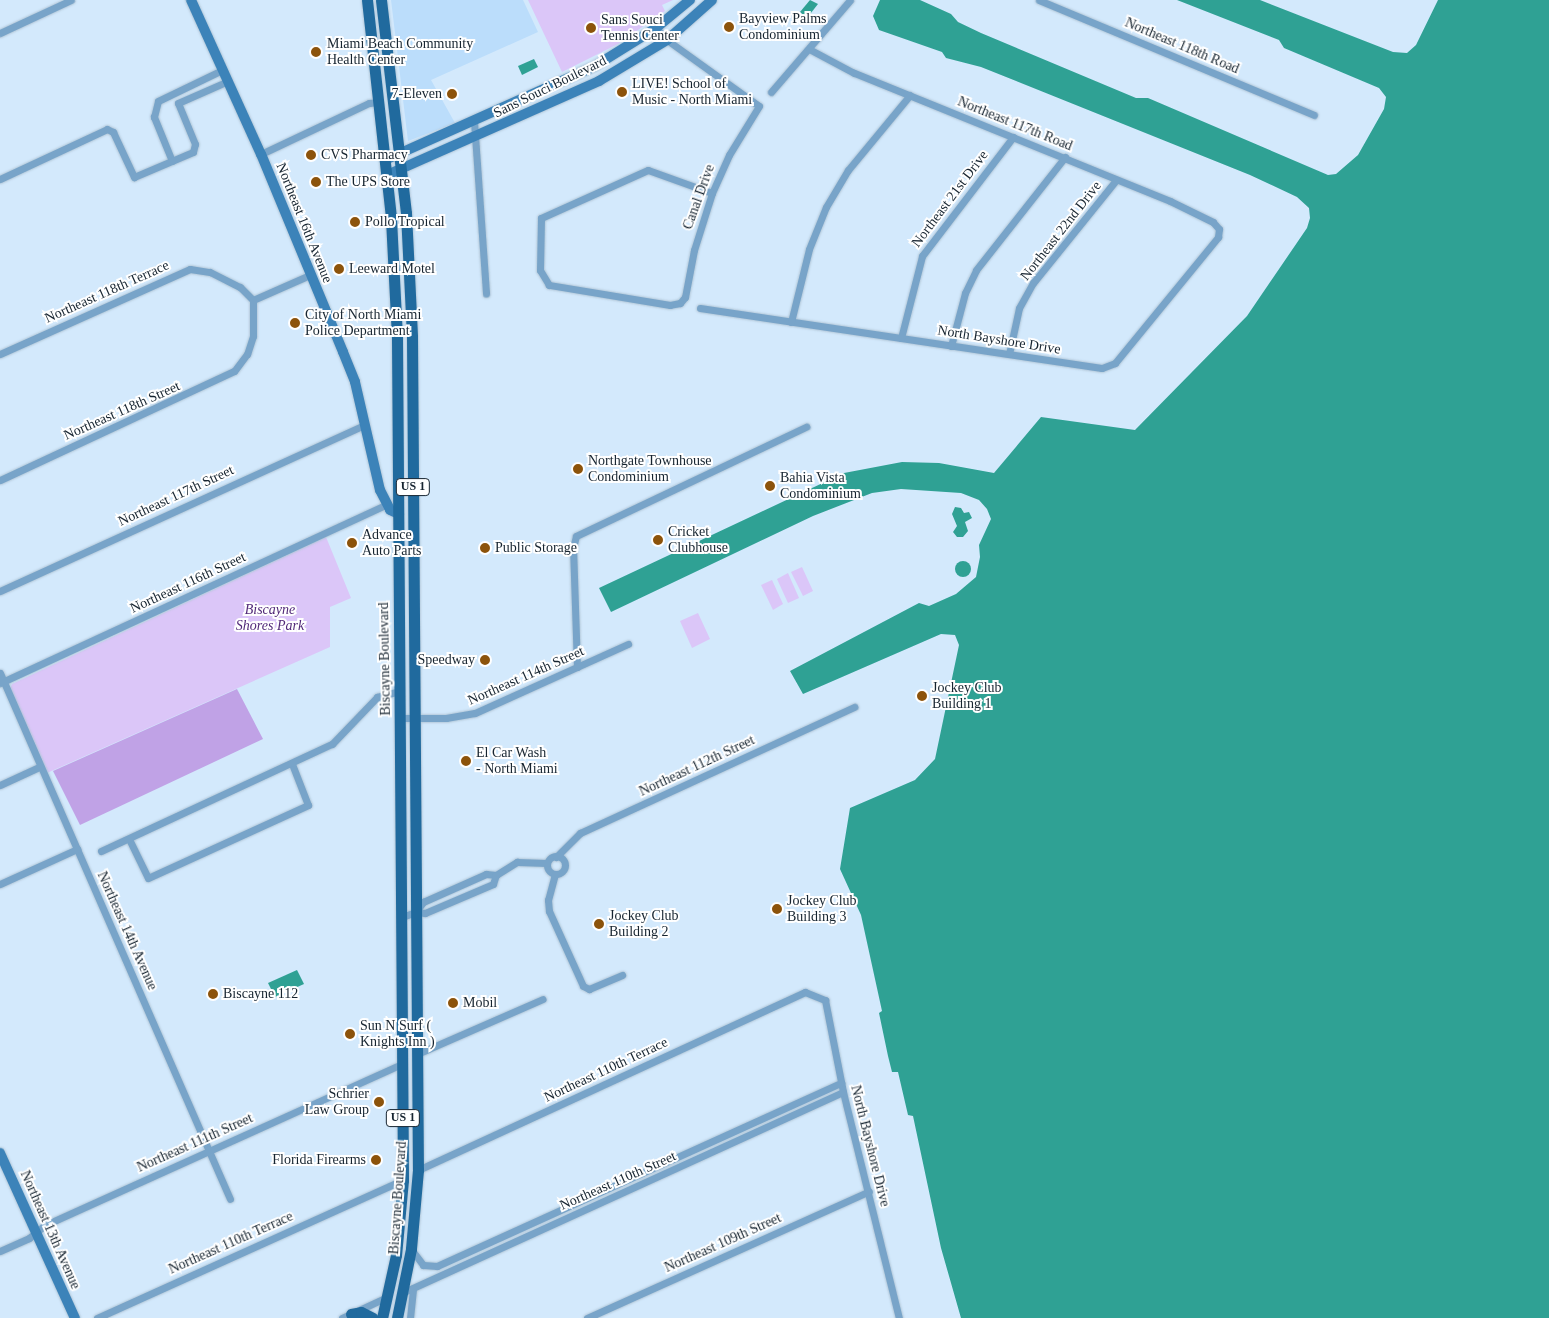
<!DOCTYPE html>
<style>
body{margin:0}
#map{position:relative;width:1549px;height:1318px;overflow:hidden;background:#d3e9fc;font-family:"Times New Roman",serif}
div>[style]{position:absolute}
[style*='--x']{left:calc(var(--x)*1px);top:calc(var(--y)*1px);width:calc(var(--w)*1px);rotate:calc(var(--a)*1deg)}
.built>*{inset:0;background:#bbddfb}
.green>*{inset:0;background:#dbc6f8}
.forest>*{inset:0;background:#c0a2e6}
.water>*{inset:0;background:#2fa194}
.round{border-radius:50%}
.roads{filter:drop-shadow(0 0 1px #b1c6d7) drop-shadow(0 0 1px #b1c6d7)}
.street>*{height:7px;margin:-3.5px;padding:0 3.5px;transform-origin:3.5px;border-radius:3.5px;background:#78a4c9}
.street>.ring{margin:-3.5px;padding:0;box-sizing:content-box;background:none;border:7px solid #78a4c9;border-radius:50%}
.secondary>*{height:10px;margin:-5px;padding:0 5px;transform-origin:5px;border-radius:5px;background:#3c83b9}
.primary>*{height:11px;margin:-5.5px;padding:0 5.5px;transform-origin:5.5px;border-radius:5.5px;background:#206a9e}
.dots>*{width:14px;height:14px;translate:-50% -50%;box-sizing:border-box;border:2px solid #fff;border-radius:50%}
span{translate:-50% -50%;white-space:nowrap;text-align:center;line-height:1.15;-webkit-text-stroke:4px #fff;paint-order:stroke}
.shield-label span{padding:1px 4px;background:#fff;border:1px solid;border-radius:4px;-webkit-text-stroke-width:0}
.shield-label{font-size:12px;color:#162430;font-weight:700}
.poi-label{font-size:14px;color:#162430}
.left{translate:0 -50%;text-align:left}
.right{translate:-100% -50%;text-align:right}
.street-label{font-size:14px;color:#162430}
.park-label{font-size:14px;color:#512978;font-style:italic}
</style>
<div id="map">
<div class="built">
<i style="clip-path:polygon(391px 0,523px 0,538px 32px,431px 80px,455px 123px,408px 141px)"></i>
</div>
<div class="green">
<i style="clip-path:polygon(528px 0,673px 0,662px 5px,665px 11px,618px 44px,562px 72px)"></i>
<i style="clip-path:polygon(326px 537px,351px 598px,330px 607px,330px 647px,47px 773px,10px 689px,12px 684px)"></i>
<i style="clip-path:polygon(802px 567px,813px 591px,803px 596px,791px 572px)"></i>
<i style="clip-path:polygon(788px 573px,799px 598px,788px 603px,777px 579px)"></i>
<i style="clip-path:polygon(772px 580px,783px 604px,773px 610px,761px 585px)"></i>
<i style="clip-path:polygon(698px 613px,710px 639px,692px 648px,680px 621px)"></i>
</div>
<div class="forest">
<i style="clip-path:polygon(237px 689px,263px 739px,80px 825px,53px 771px)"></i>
</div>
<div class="water">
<i style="clip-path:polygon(810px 0,818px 4px,807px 18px,800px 12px)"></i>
<i style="clip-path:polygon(880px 0,920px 0,951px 14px,958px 22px,981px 33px,1136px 98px,1148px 98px,1328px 175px,1336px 174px,1358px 155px,1384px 109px,1386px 97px,1379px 88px,1284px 48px,1279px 40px,1177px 0,1260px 0,1393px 52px,1407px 53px,1416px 45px,1438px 0,1549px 0,1549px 1318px,961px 1318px,941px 1248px,913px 1116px,908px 1115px,898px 1072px,892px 1072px,888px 1056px,879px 1013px,882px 1011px,861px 915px,840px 869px,850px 808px,915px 780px,935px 759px,959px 645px,955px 635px,941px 634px,803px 694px,790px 671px,919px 603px,929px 606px,956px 594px,976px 577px,980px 557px,979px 545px,991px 519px,987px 509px,979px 500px,961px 493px,901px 489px,872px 493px,813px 516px,611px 612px,599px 588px,844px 473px,902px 462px,939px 463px,994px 473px,1041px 417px,1135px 430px,1247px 316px,1307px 228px,1310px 218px,1309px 208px,1297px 197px,1250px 175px,981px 67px,946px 58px,942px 52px,879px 30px,873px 16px)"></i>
<i style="clip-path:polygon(534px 59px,538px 67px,522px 75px,518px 66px)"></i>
<i style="clip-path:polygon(955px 507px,961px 508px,964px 513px,969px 512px,972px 518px,965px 522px,968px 531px,963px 537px,957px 537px,953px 532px,957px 526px,952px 514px)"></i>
<i class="round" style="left:955px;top:561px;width:16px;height:16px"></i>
<i style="clip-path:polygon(297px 970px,304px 984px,275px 997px,268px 983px)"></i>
</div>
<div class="roads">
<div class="street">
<i style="--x:1039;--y:0;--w:298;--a:22.7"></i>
<i style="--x:656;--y:28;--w:16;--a:47"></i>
<i style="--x:667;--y:40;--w:113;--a:35.7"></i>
<i style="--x:759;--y:106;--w:57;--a:121.5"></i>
<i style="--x:729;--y:155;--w:42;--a:114.1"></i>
<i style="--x:712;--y:193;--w:60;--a:107.5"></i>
<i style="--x:694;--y:250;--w:48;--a:100.8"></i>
<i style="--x:685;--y:297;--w:8;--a:130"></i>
<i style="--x:680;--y:303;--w:10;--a:169"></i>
<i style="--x:670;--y:305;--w:123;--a:-170.6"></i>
<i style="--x:549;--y:285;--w:17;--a:-121"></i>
<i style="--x:540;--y:270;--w:52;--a:-88.9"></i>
<i style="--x:541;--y:218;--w:117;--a:-24.2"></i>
<i style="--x:648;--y:170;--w:68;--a:19.8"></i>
<i style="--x:0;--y:33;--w:78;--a:-24.9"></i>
<i style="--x:771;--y:92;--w:121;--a:-49.3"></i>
<i style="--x:474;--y:121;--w:173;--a:86"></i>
<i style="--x:261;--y:154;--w:119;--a:-25.3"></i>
<i style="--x:369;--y:103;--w:10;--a:-6"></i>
<i style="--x:172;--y:161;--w:48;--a:-112.2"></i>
<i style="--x:154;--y:117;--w:16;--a:-76"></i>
<i style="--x:158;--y:101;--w:71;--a:-25.8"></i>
<i style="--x:0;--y:179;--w:118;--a:-25"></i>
<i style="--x:107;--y:129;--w:7;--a:27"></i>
<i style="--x:113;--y:132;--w:50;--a:65"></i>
<i style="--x:134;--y:177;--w:64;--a:-23"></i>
<i style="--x:193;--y:152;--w:8;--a:-76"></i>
<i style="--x:195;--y:144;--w:44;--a:-112.5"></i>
<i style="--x:178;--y:103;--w:55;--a:-23.7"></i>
<i style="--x:253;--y:300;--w:62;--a:-23.7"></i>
<i style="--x:700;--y:308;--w:406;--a:8.5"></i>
<i style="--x:1102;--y:368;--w:14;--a:-21"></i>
<i style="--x:1115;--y:363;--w:163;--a:-50.7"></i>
<i style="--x:1218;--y:237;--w:8;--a:-83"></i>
<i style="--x:1219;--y:229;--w:9;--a:-131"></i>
<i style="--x:1213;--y:222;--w:48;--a:-154"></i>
<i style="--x:1170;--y:201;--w:341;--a:-157.9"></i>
<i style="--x:854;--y:73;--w:51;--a:-151.9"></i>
<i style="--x:791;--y:322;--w:75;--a:-76.1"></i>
<i style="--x:809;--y:249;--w:45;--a:-68"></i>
<i style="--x:826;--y:207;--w:43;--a:-59.3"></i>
<i style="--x:848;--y:170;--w:97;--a:-50.4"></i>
<i style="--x:901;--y:338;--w:85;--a:-75.6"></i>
<i style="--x:922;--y:256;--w:150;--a:-52.6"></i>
<i style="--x:951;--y:346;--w:55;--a:-75.2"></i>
<i style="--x:965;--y:293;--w:25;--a:-64"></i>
<i style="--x:976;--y:270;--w:144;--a:-51.8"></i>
<i style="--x:0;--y:354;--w:208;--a:-24.1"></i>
<i style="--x:190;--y:269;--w:20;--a:9"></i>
<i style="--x:210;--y:272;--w:34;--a:27"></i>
<i style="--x:240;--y:287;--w:18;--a:45"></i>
<i style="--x:253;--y:300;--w:36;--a:90"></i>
<i style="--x:253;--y:336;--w:19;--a:108"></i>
<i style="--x:247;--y:354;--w:21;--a:127"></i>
<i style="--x:234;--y:371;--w:258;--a:155"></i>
<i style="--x:1009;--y:354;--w:47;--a:-77.7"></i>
<i style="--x:1019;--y:308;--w:29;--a:-61"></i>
<i style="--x:1033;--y:283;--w:132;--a:-51.1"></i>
<i style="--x:0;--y:591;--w:400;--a:-24.5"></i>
<i style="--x:577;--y:667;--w:119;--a:-91.9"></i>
<i style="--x:573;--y:548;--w:12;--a:-76"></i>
<i style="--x:576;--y:536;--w:255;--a:-25.4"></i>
<i style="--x:0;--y:673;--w:574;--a:66.38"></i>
<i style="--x:0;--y:683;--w:426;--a:-24.8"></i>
<i style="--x:401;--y:718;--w:45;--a:0"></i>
<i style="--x:446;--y:718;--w:29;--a:-10"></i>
<i style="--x:475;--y:713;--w:168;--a:-24.3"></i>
<i style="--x:0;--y:785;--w:43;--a:-24.8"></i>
<i style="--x:129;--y:839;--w:43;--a:64"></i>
<i style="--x:148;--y:878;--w:176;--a:-24.5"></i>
<i style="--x:308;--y:805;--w:44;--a:-111.3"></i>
<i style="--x:101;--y:851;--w:255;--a:-24.9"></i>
<i style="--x:332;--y:744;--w:65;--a:-46.2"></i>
<i style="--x:377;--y:697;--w:24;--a:-15"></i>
<i class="ring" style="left:547px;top:856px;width:11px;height:11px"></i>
<i style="--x:556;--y:857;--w:34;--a:-45"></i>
<i style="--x:580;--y:833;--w:302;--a:-24.7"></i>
<i style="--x:555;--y:874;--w:27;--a:105"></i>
<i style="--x:548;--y:900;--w:11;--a:85"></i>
<i style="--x:549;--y:911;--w:82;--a:65.6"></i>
<i style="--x:583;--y:986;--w:7;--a:27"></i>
<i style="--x:589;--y:989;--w:36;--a:-23"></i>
<i style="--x:0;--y:884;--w:85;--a:-24.4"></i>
<i style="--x:418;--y:909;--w:9;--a:-54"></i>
<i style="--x:423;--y:902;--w:69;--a:-24"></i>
<i style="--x:486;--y:874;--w:10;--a:6"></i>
<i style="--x:496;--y:875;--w:25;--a:-32"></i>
<i style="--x:517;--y:862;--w:30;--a:2"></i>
<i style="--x:402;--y:917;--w:15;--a:-20"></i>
<i style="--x:416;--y:912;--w:9;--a:6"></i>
<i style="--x:425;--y:913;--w:74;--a:-23.1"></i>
<i style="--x:493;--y:884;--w:9;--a:-72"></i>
<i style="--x:417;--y:1054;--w:137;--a:-23.6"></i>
<i style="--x:418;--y:1170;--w:426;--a:-24.7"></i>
<i style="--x:805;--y:992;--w:22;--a:22"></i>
<i style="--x:825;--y:1000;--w:94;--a:78.9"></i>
<i style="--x:843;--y:1092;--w:233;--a:76.1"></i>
<i style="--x:411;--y:1249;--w:20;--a:53"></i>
<i style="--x:423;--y:1265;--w:14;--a:4"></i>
<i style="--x:437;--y:1266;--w:444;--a:-24.4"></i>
<i style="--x:0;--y:1251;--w:32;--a:-24"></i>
<i style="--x:29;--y:1238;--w:21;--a:-39"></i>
<i style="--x:45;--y:1225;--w:393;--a:-24.3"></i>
<i style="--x:404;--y:1292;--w:482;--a:-24.5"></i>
<i style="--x:97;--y:1318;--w:336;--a:-24.3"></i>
<i style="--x:342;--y:1318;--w:50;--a:-25"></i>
<i style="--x:410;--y:1318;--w:30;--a:-84"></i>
<i style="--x:587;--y:1318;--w:309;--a:-24.2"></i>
</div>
<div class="secondary">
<i style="--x:191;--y:0;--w:169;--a:65.6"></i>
<i style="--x:261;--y:154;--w:214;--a:67.5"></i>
<i style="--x:343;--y:352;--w:32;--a:68"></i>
<i style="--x:355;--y:382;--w:111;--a:77"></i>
<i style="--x:380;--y:490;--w:22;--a:63"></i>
<i style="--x:390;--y:510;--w:10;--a:24"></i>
<i style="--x:385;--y:160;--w:230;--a:-24.1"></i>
<i style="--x:595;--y:66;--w:72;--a:-31.9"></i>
<i style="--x:656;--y:28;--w:44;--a:-39.5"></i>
<i style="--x:387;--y:175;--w:232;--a:-23.9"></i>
<i style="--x:599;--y:81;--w:79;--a:-31.1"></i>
<i style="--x:667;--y:40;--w:60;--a:-41.6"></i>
<i style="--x:0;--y:1153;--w:181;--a:65.6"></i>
</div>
<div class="primary">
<i style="--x:367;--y:0;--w:220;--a:83.7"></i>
<i style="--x:391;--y:219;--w:120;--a:87.1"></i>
<i style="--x:397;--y:339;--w:841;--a:89.59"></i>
<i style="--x:403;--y:1180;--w:75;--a:95.3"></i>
<i style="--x:396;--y:1255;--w:65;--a:102.5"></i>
<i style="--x:381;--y:0;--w:214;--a:83.3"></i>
<i style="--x:406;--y:213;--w:124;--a:87.2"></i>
<i style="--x:412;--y:337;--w:833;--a:89.59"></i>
<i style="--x:418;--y:1170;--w:79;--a:95.1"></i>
<i style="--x:411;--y:1249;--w:70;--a:101.5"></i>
<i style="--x:351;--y:1314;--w:10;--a:-11"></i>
<i style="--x:361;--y:1312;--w:13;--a:27"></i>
</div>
</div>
<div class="dots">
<i style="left:729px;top:27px;background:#8c530b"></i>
<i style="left:591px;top:28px;background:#8c530b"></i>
<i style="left:316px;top:52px;background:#8c530b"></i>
<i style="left:622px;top:92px;background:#8c530b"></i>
<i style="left:452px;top:94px;background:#8c530b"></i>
<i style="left:311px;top:155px;background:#8c530b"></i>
<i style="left:316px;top:182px;background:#8c530b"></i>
<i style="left:355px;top:222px;background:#8c530b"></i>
<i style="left:339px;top:269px;background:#8c530b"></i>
<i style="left:295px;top:323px;background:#8c530b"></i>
<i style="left:578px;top:469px;background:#8c530b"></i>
<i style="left:770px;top:486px;background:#8c530b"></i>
<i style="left:658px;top:540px;background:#8c530b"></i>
<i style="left:352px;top:543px;background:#8c530b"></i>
<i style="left:485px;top:548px;background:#8c530b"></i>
<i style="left:485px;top:660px;background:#8c530b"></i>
<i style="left:922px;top:696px;background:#8c530b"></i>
<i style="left:466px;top:761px;background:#8c530b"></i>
<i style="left:777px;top:909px;background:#8c530b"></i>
<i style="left:599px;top:924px;background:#8c530b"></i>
<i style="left:213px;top:994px;background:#8c530b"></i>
<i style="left:453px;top:1003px;background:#8c530b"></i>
<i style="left:350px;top:1034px;background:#8c530b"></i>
<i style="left:379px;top:1102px;background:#8c530b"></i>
<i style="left:376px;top:1160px;background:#8c530b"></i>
</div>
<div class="shield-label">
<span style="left:413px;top:487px">US 1</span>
<span style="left:403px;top:1118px">US 1</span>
</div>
<div class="poi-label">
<span class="left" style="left:739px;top:27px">Bayview Palms<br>Condominium</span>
<span class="left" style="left:601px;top:28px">Sans Souci<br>Tennis Center</span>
<span class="left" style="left:327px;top:52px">Miami Beach Community<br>Health Center</span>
<span class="left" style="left:632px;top:92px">LIVE! School of<br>Music - North Miami</span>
<span class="right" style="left:442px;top:94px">7-Eleven</span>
<span class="left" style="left:321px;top:155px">CVS Pharmacy</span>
<span class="left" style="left:326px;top:182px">The UPS Store</span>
<span class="left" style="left:365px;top:222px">Pollo Tropical</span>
<span class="left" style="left:349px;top:269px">Leeward Motel</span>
<span class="left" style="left:305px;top:323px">City of North Miami<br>Police Department</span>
<span class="left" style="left:588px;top:469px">Northgate Townhouse<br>Condominium</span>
<span class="left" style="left:780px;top:486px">Bahia Vista<br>Condominium</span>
<span class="left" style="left:668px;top:540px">Cricket<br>Clubhouse</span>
<span class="left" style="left:362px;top:543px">Advance<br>Auto Parts</span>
<span class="left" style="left:495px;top:548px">Public Storage</span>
<span class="right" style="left:475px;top:660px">Speedway</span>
<span class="left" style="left:932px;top:696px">Jockey Club<br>Building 1</span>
<span class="left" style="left:476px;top:761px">El Car Wash<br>- North Miami</span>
<span class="left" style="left:787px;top:909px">Jockey Club<br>Building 3</span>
<span class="left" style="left:609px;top:924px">Jockey Club<br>Building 2</span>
<span class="left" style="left:223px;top:994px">Biscayne 112</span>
<span class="left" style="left:463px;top:1003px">Mobil</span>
<span class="left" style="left:360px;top:1034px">Sun N Surf (<br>Knights Inn )</span>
<span class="right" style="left:369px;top:1102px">Schrier<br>Law Group</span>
<span class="right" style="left:366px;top:1160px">Florida Firearms</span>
</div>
<div class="street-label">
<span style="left:1182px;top:46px;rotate:23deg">Northeast 118th Road</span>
<span style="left:550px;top:87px;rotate:-26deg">Sans Souci Boulevard</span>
<span style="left:1015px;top:124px;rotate:22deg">Northeast 117th Road</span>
<span style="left:699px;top:197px;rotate:-70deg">Canal Drive</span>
<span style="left:950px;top:199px;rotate:-53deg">Northeast 21st Drive</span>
<span style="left:304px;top:223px;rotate:68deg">Northeast 16th Avenue</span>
<span style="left:1061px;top:231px;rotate:-52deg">Northeast 22nd Drive</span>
<span style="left:107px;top:292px;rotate:-24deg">Northeast 118th Terrace</span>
<span style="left:999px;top:340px;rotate:9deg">North Bayshore Drive</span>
<span style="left:122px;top:411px;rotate:-24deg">Northeast 118th Street</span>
<span style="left:176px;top:496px;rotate:-25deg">Northeast 117th Street</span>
<span style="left:188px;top:583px;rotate:-25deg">Northeast 116th Street</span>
<span style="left:385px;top:659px;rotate:-91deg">Biscayne Boulevard</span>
<span style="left:526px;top:676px;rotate:-24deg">Northeast 114th Street</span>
<span style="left:697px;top:766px;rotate:-25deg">Northeast 112th Street</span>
<span style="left:127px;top:931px;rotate:66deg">Northeast 14th Avenue</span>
<span style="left:606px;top:1070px;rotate:-25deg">Northeast 110th Terrace</span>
<span style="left:195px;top:1143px;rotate:-24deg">Northeast 111th Street</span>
<span style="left:870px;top:1146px;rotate:76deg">North Bayshore Drive</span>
<span style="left:618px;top:1181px;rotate:-24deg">Northeast 110th Street</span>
<span style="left:398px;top:1198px;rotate:-86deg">Biscayne Boulevard</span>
<span style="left:50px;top:1230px;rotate:66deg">Northeast 13th Avenue</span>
<span style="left:231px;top:1243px;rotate:-24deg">Northeast 110th Terrace</span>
<span style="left:723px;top:1243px;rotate:-24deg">Northeast 109th Street</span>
</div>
<div class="park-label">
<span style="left:270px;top:618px">Biscayne<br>Shores Park</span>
</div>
</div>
